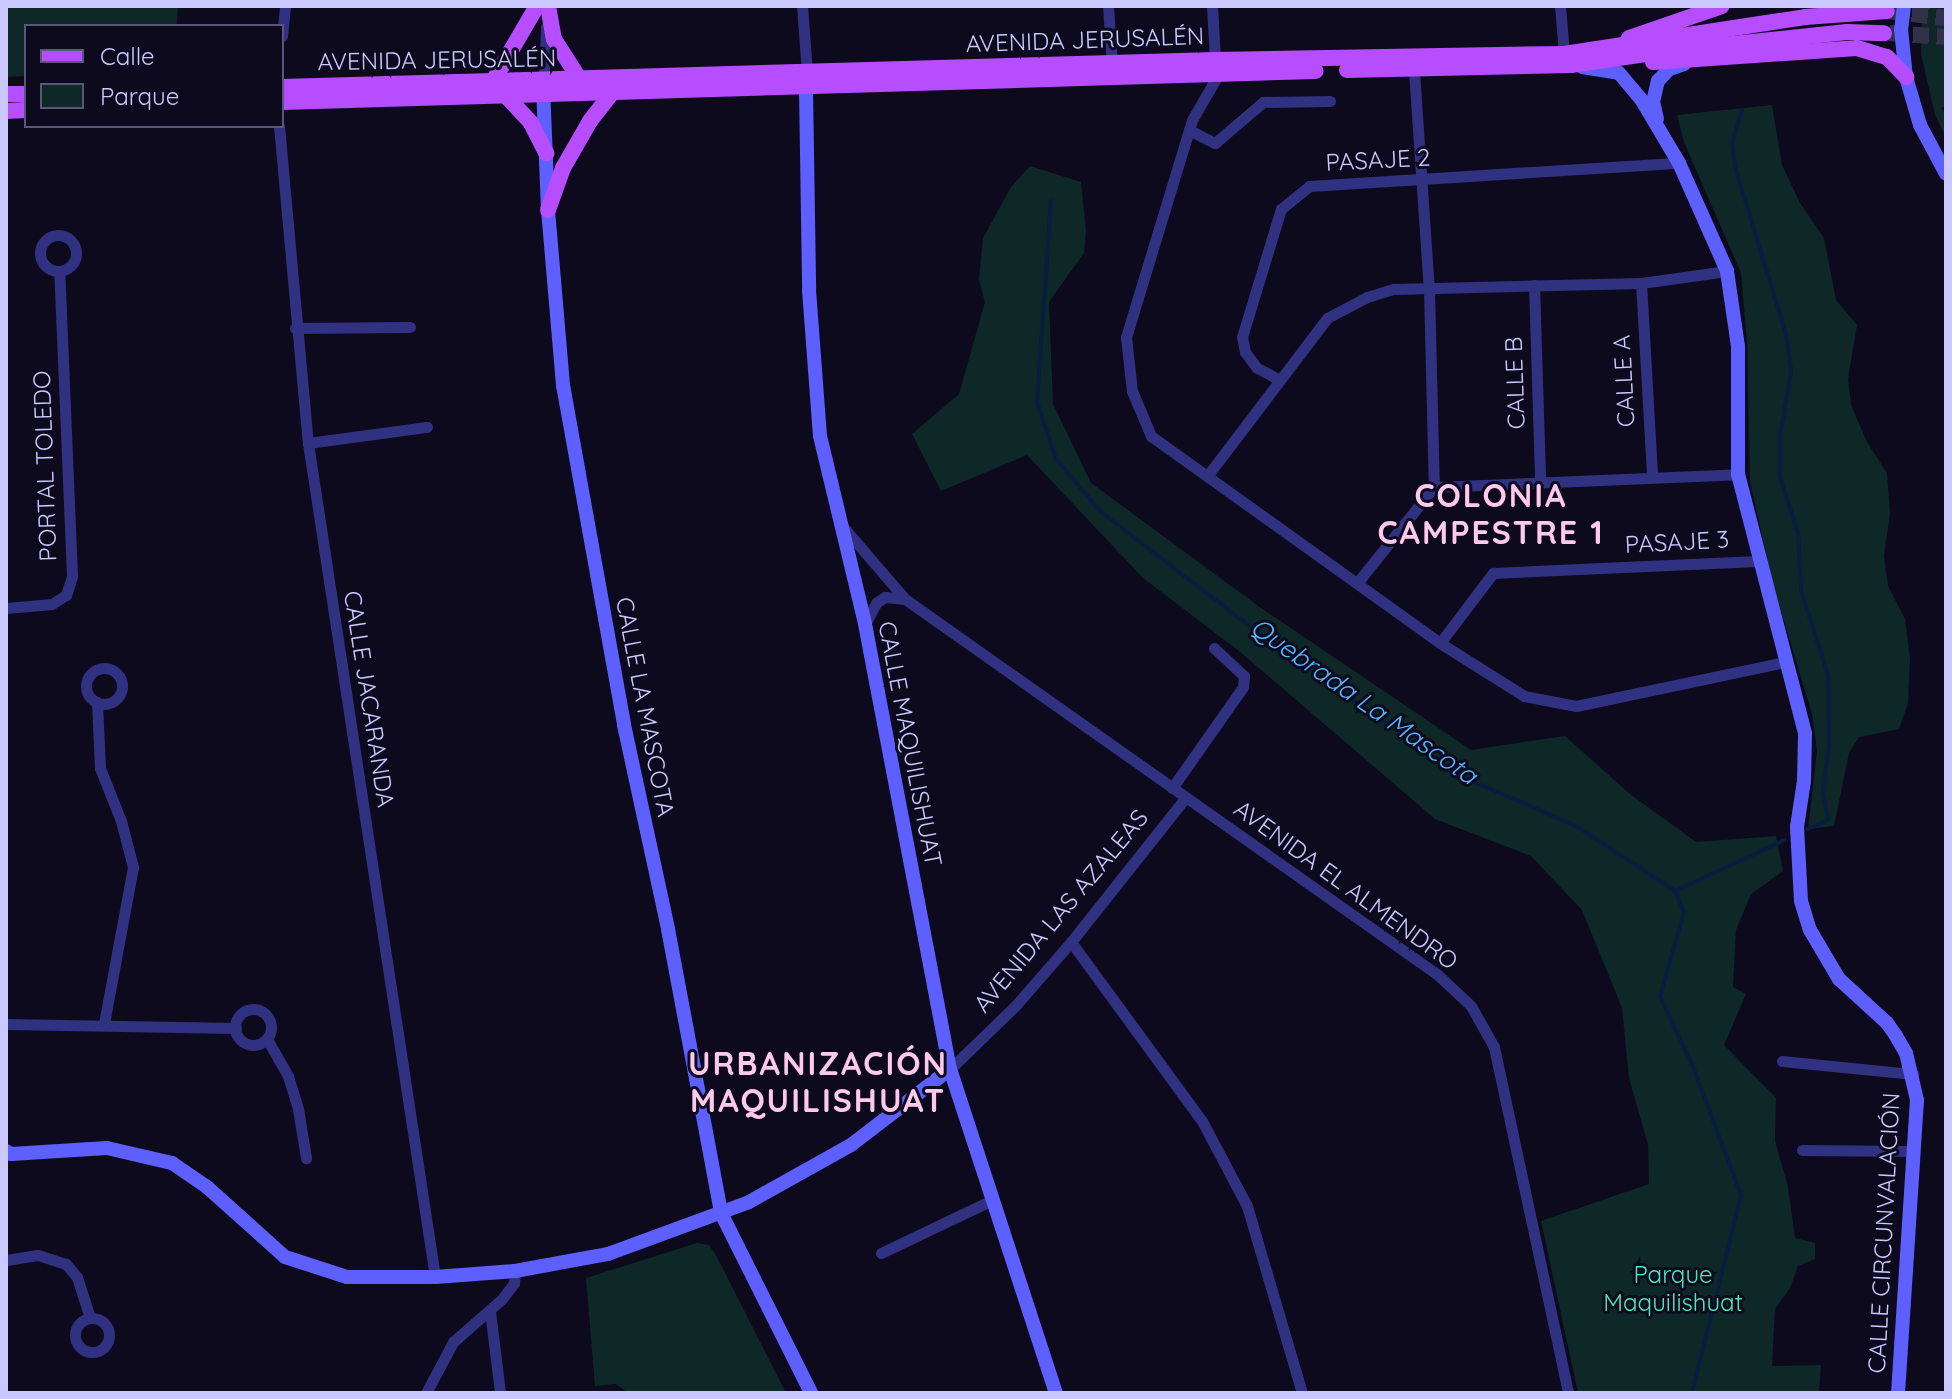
<!DOCTYPE html>
<meta charset="utf-8">
<style>
body{margin:0}
#map{position:relative;width:1952px;height:1399px;overflow:hidden;background:#0d0a1e;font-family:Quicksand,sans-serif}
div>[style]{position:absolute}
[style*='--x']{left:calc(var(--x)*1px);top:calc(var(--y)*1px);width:calc(var(--w)*1px);rotate:calc(var(--a)*1deg)}
.green>*{inset:0;background:#0d2826}
.stream>*{height:4px;margin:-2px;padding:0 2px;transform-origin:2px;border-radius:2px;background:#071e40}
.primary-tunnel>*{height:16px;margin-top:-8px;transform-origin:0;background:repeating-linear-gradient(90deg,#33304b 0 16px,transparent 0 24px)}
.street>*{height:11px;margin:-5.5px;padding:0 5.5px;transform-origin:5.5px;border-radius:5.5px;background:#313181}
.street>.ring{margin:-5.5px;padding:0;box-sizing:content-box;background:none;border:11px solid #313181;border-radius:50%}
.secondary>*{height:14px;margin:-7px;padding:0 7px;transform-origin:7px;border-radius:7px;background:#5e5fff}
.primary>*{height:16px;margin:-8px;padding:0 8px;transform-origin:8px;border-radius:8px;background:#b64eff}
span{translate:-50% -50%;white-space:nowrap;text-align:center;line-height:1.15;-webkit-text-stroke:6px #0d0a1e;paint-order:stroke}
.street-label{font-size:24px;color:#cbc7ff}
.park-label{font-size:24px;color:#4ae8bb}
.water-label{font-size:26px;color:#55b6ff;font-style:italic}
.district-label{font-size:32px;color:#ffc9ed;font-weight:700;letter-spacing:2px}
.frame{position:absolute;inset:0;border:8px solid #cbc7ff;pointer-events:none}
.legend{position:absolute;left:24px;top:24px;width:260px;height:104px;box-sizing:border-box;background:#0d0a1e;border:2px solid #595678;margin:0;padding:10px 14px;list-style:none;font-size:24px;color:#cbc7ff}
.legend li{display:flex;align-items:center;gap:16px;height:40px}
.legend b{width:40px;border:2px solid #595678}
</style>
<div id="map">
<div class="green">
<i style="clip-path:polygon(6px 6px,178px 6px,177px 26px,26px 26px,26px 76px,6px 77px)"></i>
<i style="clip-path:polygon(1922px 6px,1946px 6px,1946px 105px,1941px 108px,1946px 113px,1946px 137px,1935px 115px,1921px 54px)"></i>
<i style="clip-path:polygon(1772px 105px,1782px 165px,1800px 203px,1824px 238px,1836px 300px,1857px 325px,1848px 379px,1851px 405px,1867px 442px,1887px 473px,1890px 513px,1884px 556px,1888px 586px,1905px 619px,1910px 658px,1908px 703px,1899px 729px,1859px 737px,1849px 753px,1834px 826px,1808px 829px,1817px 751px,1812px 714px,1772px 581px,1750px 481px,1747px 342px,1741px 273px,1684px 142px,1677px 115px)"></i>
<i style="clip-path:polygon(1030px 166px,1081px 182px,1086px 230px,1084px 253px,1049px 302px,1053px 404px,1091px 483px,1261px 608px,1471px 750px,1565px 736px,1630px 794px,1696px 842px,1776px 836px,1783px 871px,1751px 894px,1736px 930px,1733px 987px,1746px 994px,1724px 1045px,1776px 1098px,1775px 1141px,1788px 1187px,1795px 1238px,1815px 1243px,1815px 1259px,1798px 1266px,1790px 1288px,1775px 1309px,1772px 1366px,1821px 1365px,1819px 1393px,1578px 1393px,1541px 1221px,1649px 1184px,1648px 1145px,1629px 1078px,1622px 1008px,1582px 910px,1531px 856px,1435px 819px,1239px 651px,1143px 578px,1027px 455px,941px 491px,912px 434px,959px 394px,985px 302px,979px 280px,983px 238px,1011px 187px)"></i>
<i style="clip-path:polygon(697px 1243px,709px 1245px,717px 1257px,786px 1393px,628px 1393px,616px 1384px,595px 1386px,586px 1278px)"></i>
</div>
<div class="stream">
<i style="--x:1742;--y:110;--w:34;--a:107"></i>
<i style="--x:1732;--y:143;--w:27;--a:82"></i>
<i style="--x:1736;--y:170;--w:172;--a:73.1"></i>
<i style="--x:1786;--y:335;--w:37;--a:82"></i>
<i style="--x:1791;--y:372;--w:65;--a:99.8"></i>
<i style="--x:1780;--y:436;--w:41;--a:90"></i>
<i style="--x:1780;--y:477;--w:58;--a:71.9"></i>
<i style="--x:1798;--y:532;--w:58;--a:87"></i>
<i style="--x:1801;--y:590;--w:89;--a:72.4"></i>
<i style="--x:1828;--y:675;--w:71;--a:89.2"></i>
<i style="--x:1829;--y:746;--w:45;--a:97.6"></i>
<i style="--x:1823;--y:791;--w:29;--a:80"></i>
<i style="--x:1828;--y:820;--w:22;--a:156"></i>
<i style="--x:1051;--y:201;--w:201;--a:94"></i>
<i style="--x:1037;--y:402;--w:60;--a:71.6"></i>
<i style="--x:1056;--y:459;--w:70;--a:49.7"></i>
<i style="--x:1101;--y:512;--w:173;--a:37.5"></i>
<i style="--x:1238;--y:617;--w:272;--a:35.6"></i>
<i style="--x:1459;--y:775;--w:130;--a:23.6"></i>
<i style="--x:1578;--y:827;--w:116;--a:33.4"></i>
<i style="--x:1675;--y:891;--w:23;--a:67"></i>
<i style="--x:1684;--y:912;--w:88;--a:105.8"></i>
<i style="--x:1660;--y:997;--w:74;--a:64.5"></i>
<i style="--x:1692;--y:1064;--w:140;--a:69.5"></i>
<i style="--x:1741;--y:1195;--w:204;--a:103.9"></i>
<i style="--x:1675;--y:891;--w:121;--a:-24.9"></i>
</div>
<div class="primary-tunnel">
<i style="--x:1888;--y:11;--w:58;--a:6.9"></i>
<i style="--x:1889;--y:33;--w:57;--a:4"></i>
</div>
<div class="street">
<i style="--x:802;--y:6;--w:67;--a:85.7"></i>
<i style="--x:1108;--y:6;--w:58;--a:86.1"></i>
<i style="--x:1212;--y:6;--w:54;--a:86.8"></i>
<i style="--x:1560;--y:6;--w:48;--a:85.2"></i>
<i style="--x:282;--y:36;--w:30;--a:-84"></i>
<i style="--x:1414;--y:71;--w:219;--a:86.1"></i>
<i style="--x:1429;--y:289;--w:198;--a:88.6"></i>
<i style="--x:1218;--y:75;--w:52;--a:120"></i>
<i style="--x:1192;--y:120;--w:227;--a:106.9"></i>
<i style="--x:1126;--y:337;--w:54;--a:83.7"></i>
<i style="--x:1132;--y:391;--w:49;--a:67.1"></i>
<i style="--x:1151;--y:436;--w:355;--a:35.6"></i>
<i style="--x:1440;--y:643;--w:99;--a:32.2"></i>
<i style="--x:1524;--y:696;--w:53;--a:10.9"></i>
<i style="--x:1576;--y:706;--w:213;--a:-11.9"></i>
<i style="--x:544;--y:81;--w:54;--a:-87.9"></i>
<i style="--x:279;--y:126;--w:318;--a:84.8"></i>
<i style="--x:308;--y:443;--w:844;--a:81.34"></i>
<i style="--x:1189;--y:130;--w:29;--a:27"></i>
<i style="--x:1215;--y:143;--w:63;--a:-40.5"></i>
<i style="--x:1263;--y:102;--w:67;--a:-0.9"></i>
<i class="ring" style="left:40px;top:235px;width:25px;height:25px"></i>
<i style="--x:1641;--y:283;--w:193;--a:86.7"></i>
<i style="--x:1534;--y:285;--w:195;--a:88.2"></i>
<i style="--x:295;--y:328;--w:115;--a:-0.5"></i>
<i style="--x:1278;--y:379;--w:24;--a:-152"></i>
<i style="--x:1257;--y:368;--w:20;--a:-127"></i>
<i style="--x:1245;--y:352;--w:15;--a:-101"></i>
<i style="--x:1242;--y:337;--w:134;--a:-73.1"></i>
<i style="--x:1281;--y:209;--w:36;--a:-39"></i>
<i style="--x:1309;--y:186;--w:371;--a:-3.6"></i>
<i style="--x:308;--y:443;--w:120;--a:-7.7"></i>
<i style="--x:1208;--y:475;--w:197;--a:-52.8"></i>
<i style="--x:1327;--y:318;--w:45;--a:-27.7"></i>
<i style="--x:1367;--y:297;--w:28;--a:-17"></i>
<i style="--x:1394;--y:289;--w:247;--a:-1.4"></i>
<i style="--x:1641;--y:283;--w:87;--a:-7.9"></i>
<i style="--x:844;--y:528;--w:94;--a:49.3"></i>
<i style="--x:905;--y:599;--w:652;--a:35.2"></i>
<i style="--x:1438;--y:975;--w:45;--a:43.2"></i>
<i style="--x:1471;--y:1006;--w:47;--a:60.7"></i>
<i style="--x:1494;--y:1047;--w:354;--a:77.9"></i>
<i style="--x:1357;--y:583;--w:123;--a:-51.3"></i>
<i style="--x:1434;--y:487;--w:304;--a:-2.4"></i>
<i style="--x:6;--y:608;--w:46;--a:-5"></i>
<i style="--x:52;--y:604;--w:17;--a:-33"></i>
<i style="--x:66;--y:595;--w:20;--a:-72"></i>
<i style="--x:72;--y:576;--w:305;--a:-92.4"></i>
<i style="--x:865;--y:624;--w:24;--a:-62"></i>
<i style="--x:876;--y:603;--w:11;--a:-34"></i>
<i style="--x:885;--y:597;--w:20;--a:6"></i>
<i style="--x:1440;--y:643;--w:88;--a:-52.9"></i>
<i style="--x:1493;--y:573;--w:265;--a:-2.6"></i>
<i class="ring" style="left:86px;top:668px;width:25px;height:25px"></i>
<i style="--x:97;--y:702;--w:66;--a:87.4"></i>
<i style="--x:100;--y:768;--w:57;--a:68.4"></i>
<i style="--x:121;--y:821;--w:48;--a:75.4"></i>
<i style="--x:133;--y:867;--w:159;--a:100.5"></i>
<i style="--x:1172;--y:788;--w:123;--a:-54.9"></i>
<i style="--x:1243;--y:687;--w:11;--a:-85"></i>
<i style="--x:1244;--y:676;--w:41;--a:-137"></i>
<i style="--x:1071;--y:942;--w:222;--a:53.8"></i>
<i style="--x:1202;--y:1121;--w:96;--a:62.1"></i>
<i style="--x:1247;--y:1206;--w:195;--a:73.6"></i>
<i class="ring" style="left:235px;top:1009px;width:25px;height:25px"></i>
<i style="--x:6;--y:1024;--w:230;--a:1"></i>
<i style="--x:267;--y:1039;--w:43;--a:60.4"></i>
<i style="--x:288;--y:1076;--w:34;--a:73"></i>
<i style="--x:298;--y:1109;--w:50;--a:80.7"></i>
<i style="--x:1782;--y:1061;--w:132;--a:5.7"></i>
<i style="--x:950;--y:1069;--w:92;--a:-44.1"></i>
<i style="--x:1016;--y:1005;--w:84;--a:-48.9"></i>
<i style="--x:1071;--y:942;--w:184;--a:-51.6"></i>
<i style="--x:1802;--y:1150;--w:112;--a:0.5"></i>
<i style="--x:881;--y:1253;--w:123;--a:-25.5"></i>
<i style="--x:6;--y:1260;--w:32;--a:-9"></i>
<i style="--x:38;--y:1255;--w:29;--a:18"></i>
<i style="--x:66;--y:1264;--w:17;--a:50"></i>
<i style="--x:77;--y:1277;--w:43;--a:72.4"></i>
<i style="--x:490;--y:1311;--w:83;--a:83"></i>
<i class="ring" style="left:75px;top:1318px;width:23px;height:23px"></i>
<i style="--x:426;--y:1393;--w:58;--a:-62.1"></i>
<i style="--x:453;--y:1342;--w:65;--a:-41.3"></i>
<i style="--x:502;--y:1299;--w:20;--a:-53"></i>
<i style="--x:514;--y:1283;--w:12;--a:-85"></i>
</div>
<div class="secondary">
<i style="--x:1904;--y:6;--w:23;--a:97"></i>
<i style="--x:1901;--y:29;--w:48;--a:84.1"></i>
<i style="--x:1906;--y:77;--w:50;--a:73.7"></i>
<i style="--x:1920;--y:125;--w:55;--a:62"></i>
<i style="--x:1582;--y:67;--w:37;--a:9"></i>
<i style="--x:1619;--y:73;--w:34;--a:50"></i>
<i style="--x:1641;--y:99;--w:74;--a:59.3"></i>
<i style="--x:1679;--y:163;--w:118;--a:66"></i>
<i style="--x:1727;--y:271;--w:76;--a:81.7"></i>
<i style="--x:1738;--y:346;--w:128;--a:90"></i>
<i style="--x:1738;--y:474;--w:268;--a:75.5"></i>
<i style="--x:1805;--y:734;--w:47;--a:91.2"></i>
<i style="--x:1804;--y:781;--w:47;--a:98.7"></i>
<i style="--x:1797;--y:827;--w:74;--a:86.9"></i>
<i style="--x:1801;--y:901;--w:30;--a:73"></i>
<i style="--x:1810;--y:930;--w:57;--a:59.4"></i>
<i style="--x:1839;--y:979;--w:65;--a:42.5"></i>
<i style="--x:1887;--y:1023;--w:16;--a:55"></i>
<i style="--x:1896;--y:1036;--w:20;--a:60"></i>
<i style="--x:1906;--y:1053;--w:48;--a:76.8"></i>
<i style="--x:1917;--y:1100;--w:294;--a:93.7"></i>
<i style="--x:543;--y:86;--w:124;--a:87.7"></i>
<i style="--x:548;--y:210;--w:176;--a:85.1"></i>
<i style="--x:563;--y:385;--w:345;--a:79.8"></i>
<i style="--x:624;--y:725;--w:209;--a:77.8"></i>
<i style="--x:668;--y:929;--w:289;--a:79.4"></i>
<i style="--x:721;--y:1213;--w:201;--a:63.4"></i>
<i style="--x:806;--y:89;--w:201;--a:89.1"></i>
<i style="--x:809;--y:290;--w:146;--a:85.7"></i>
<i style="--x:820;--y:436;--w:193;--a:76.5"></i>
<i style="--x:865;--y:624;--w:453;--a:79.2"></i>
<i style="--x:950;--y:1069;--w:341;--a:71.9"></i>
<i style="--x:1657;--y:119;--w:17;--a:-103"></i>
<i style="--x:1653;--y:102;--w:22;--a:-77"></i>
<i style="--x:1658;--y:81;--w:16;--a:-47"></i>
<i style="--x:1669;--y:69;--w:16;--a:-18"></i>
<i style="--x:6;--y:1151;--w:6;--a:31"></i>
<i style="--x:11;--y:1154;--w:96;--a:-3.6"></i>
<i style="--x:107;--y:1148;--w:67;--a:13"></i>
<i style="--x:172;--y:1163;--w:42;--a:34.4"></i>
<i style="--x:207;--y:1187;--w:105;--a:41.9"></i>
<i style="--x:285;--y:1257;--w:65;--a:17.9"></i>
<i style="--x:347;--y:1277;--w:88;--a:0"></i>
<i style="--x:435;--y:1277;--w:80;--a:-4.3"></i>
<i style="--x:515;--y:1271;--w:95;--a:-10.4"></i>
<i style="--x:608;--y:1254;--w:150;--a:-20.2"></i>
<i style="--x:749;--y:1202;--w:117;--a:-29.2"></i>
<i style="--x:851;--y:1145;--w:125;--a:-37.5"></i>
</div>
<div class="primary">
<i style="--x:548;--y:6;--w:34;--a:80"></i>
<i style="--x:554;--y:39;--w:49;--a:57.6"></i>
<i style="--x:1629;--y:38;--w:98;--a:-19"></i>
<i style="--x:1653;--y:62;--w:204;--a:-3.9"></i>
<i style="--x:1857;--y:48;--w:31;--a:17"></i>
<i style="--x:1887;--y:57;--w:28;--a:46"></i>
<i style="--x:1347;--y:70;--w:224;--a:-1.3"></i>
<i style="--x:1571;--y:65;--w:96;--a:-8.4"></i>
<i style="--x:1666;--y:51;--w:182;--a:-6"></i>
<i style="--x:1847;--y:32;--w:37;--a:2"></i>
<i style="--x:492;--y:83;--w:89;--a:-59.7"></i>
<i style="--x:282;--y:87;--w:933;--a:-1.66"></i>
<i style="--x:1215;--y:60;--w:349;--a:-1"></i>
<i style="--x:1564;--y:54;--w:244;--a:-8.7"></i>
<i style="--x:1805;--y:17;--w:82;--a:-4.2"></i>
<i style="--x:6;--y:94;--w:20;--a:0"></i>
<i style="--x:508;--y:98;--w:34;--a:47"></i>
<i style="--x:531;--y:123;--w:34;--a:63"></i>
<i style="--x:282;--y:102;--w:1034;--a:-1.72"></i>
<i style="--x:6;--y:111;--w:20;--a:-3"></i>
<i style="--x:548;--y:210;--w:45;--a:-70.3"></i>
<i style="--x:563;--y:168;--w:54;--a:-60.1"></i>
<i style="--x:590;--y:121;--w:33;--a:-52"></i>
</div>
<div class="street-label">
<span style="left:1085px;top:40px;rotate:-2deg">AVENIDA JERUSALÉN</span>
<span style="left:437px;top:60px;rotate:-1deg">AVENIDA JERUSALÉN</span>
<span style="left:1378px;top:160px;rotate:-3deg">PASAJE 2</span>
<span style="left:1624px;top:381px;rotate:-93deg">CALLE A</span>
<span style="left:1515px;top:383px;rotate:-92deg">CALLE B</span>
<span style="left:45px;top:466px;rotate:-92deg">PORTAL TOLEDO</span>
<span style="left:1677px;top:542px;rotate:-3deg">PASAJE 3</span>
<span style="left:369px;top:699px;rotate:81deg">CALLE JACARANDA</span>
<span style="left:645px;top:707px;rotate:79deg">CALLE LA MASCOTA</span>
<span style="left:910px;top:744px;rotate:79deg">CALLE MAQUILISHUAT</span>
<span style="left:1346px;top:885px;rotate:36deg">AVENIDA EL ALMENDRO</span>
<span style="left:1061px;top:911px;rotate:-50deg">AVENIDA LAS AZALEAS</span>
<span style="left:1884px;top:1233px;rotate:-87deg">CALLE CIRCUNVALACIÓN</span>
</div>
<div class="park-label">
<span style="left:1673px;top:1289px">Parque<br>Maquilishuat</span>
</div>
<div class="water-label">
<span style="left:1364px;top:701px;rotate:35deg">Quebrada La Mascota</span>
</div>
<div class="district-label">
<span style="left:1491px;top:514px">COLONIA<br>CAMPESTRE 1</span>
<span style="left:818px;top:1082px">URBANIZACIÓN<br>MAQUILISHUAT</span>
</div>
<div class="frame"></div>
<ul class="legend">
<li><b style="height:10px;background:#b64eff"></b>Calle</li>
<li><b style="height:22px;background:#0d2826"></b>Parque</li>
</ul>
</div>
